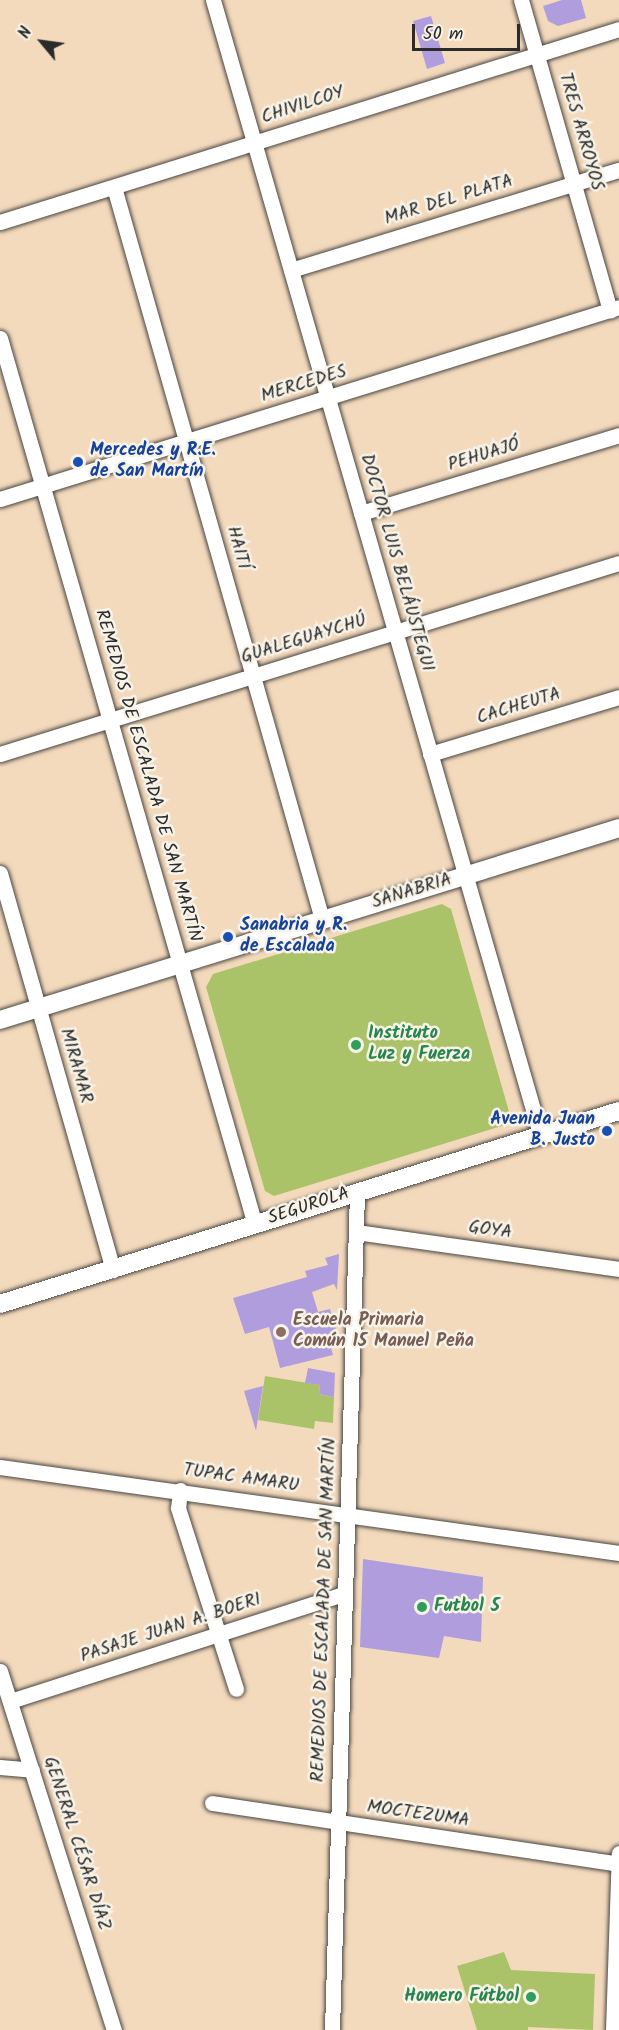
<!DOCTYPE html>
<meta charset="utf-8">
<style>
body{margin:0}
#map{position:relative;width:619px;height:2030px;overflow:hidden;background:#f4dabd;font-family:Kalam,sans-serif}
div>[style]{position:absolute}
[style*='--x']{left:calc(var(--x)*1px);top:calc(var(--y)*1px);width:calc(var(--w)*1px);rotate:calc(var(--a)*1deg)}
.green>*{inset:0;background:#abc368}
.building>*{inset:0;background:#af9ddd}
.roads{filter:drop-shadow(0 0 2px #494541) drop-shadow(0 0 2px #494541)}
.minor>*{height:15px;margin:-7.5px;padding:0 7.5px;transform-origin:7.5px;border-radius:7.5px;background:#fff}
.tertiary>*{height:18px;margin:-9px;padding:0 9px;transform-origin:9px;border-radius:9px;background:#fff}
.dots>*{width:16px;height:16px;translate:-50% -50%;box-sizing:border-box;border:3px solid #f7f3e8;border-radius:50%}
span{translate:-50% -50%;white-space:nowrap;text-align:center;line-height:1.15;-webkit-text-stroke:5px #f7f3e8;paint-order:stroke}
.street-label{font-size:18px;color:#2b2b2b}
.transit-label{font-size:18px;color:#164399;font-weight:700}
.left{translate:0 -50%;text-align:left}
.right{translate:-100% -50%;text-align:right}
.leisure-label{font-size:18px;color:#27864d;font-weight:700}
.education-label{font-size:18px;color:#785e54;font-weight:700}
.north{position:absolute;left:12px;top:12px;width:60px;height:60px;-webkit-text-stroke:4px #f7f3e8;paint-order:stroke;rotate:299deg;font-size:16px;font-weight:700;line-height:24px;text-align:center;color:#2b2b2b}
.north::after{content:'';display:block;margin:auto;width:21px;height:27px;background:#2b2b2b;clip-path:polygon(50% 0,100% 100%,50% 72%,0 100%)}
.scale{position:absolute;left:412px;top:24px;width:108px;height:27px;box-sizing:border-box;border:3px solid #2b2b2b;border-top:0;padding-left:8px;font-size:18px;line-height:21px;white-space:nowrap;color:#2b2b2b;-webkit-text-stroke:4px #f7f3e8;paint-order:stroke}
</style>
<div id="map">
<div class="green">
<i style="clip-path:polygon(442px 904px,451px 909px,510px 1115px,505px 1125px,274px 1196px,265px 1191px,206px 987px,213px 974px)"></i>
<i style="clip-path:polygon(265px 1376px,320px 1385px,319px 1394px,334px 1397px,333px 1423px,315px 1421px,314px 1429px,258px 1420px)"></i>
<i style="clip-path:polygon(504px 1952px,511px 1970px,595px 1974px,593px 2030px,528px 2027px,528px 2030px,477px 2030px,457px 1966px)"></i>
</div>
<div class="building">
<i style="clip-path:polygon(562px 0,581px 0,586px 18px,558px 26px,548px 21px,543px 6px)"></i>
<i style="clip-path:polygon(431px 16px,445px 63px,427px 69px,413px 21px)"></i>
<i style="clip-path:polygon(339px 1254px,337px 1290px,334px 1284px,312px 1292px,318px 1312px,330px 1309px,336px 1330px,336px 1335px,328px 1337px,333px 1355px,280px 1368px,269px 1327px,245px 1334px,233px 1298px,307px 1277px,305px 1271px,328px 1265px,325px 1258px)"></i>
<i style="clip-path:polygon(308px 1368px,335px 1373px,334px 1397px,319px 1394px,320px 1385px,305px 1383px)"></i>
<i style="clip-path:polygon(263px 1386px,256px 1431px,244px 1391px)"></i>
<i style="clip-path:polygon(363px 1559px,483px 1577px,481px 1642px,444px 1636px,439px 1658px,360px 1647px)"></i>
</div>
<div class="roads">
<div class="minor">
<i style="--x:213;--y:0;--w:1183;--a:73.91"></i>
<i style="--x:521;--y:0;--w:323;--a:74"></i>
<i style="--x:114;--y:187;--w:761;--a:74.14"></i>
<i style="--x:0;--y:222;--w:648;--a:-17.32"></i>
<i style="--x:291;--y:270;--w:343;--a:-17"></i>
<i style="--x:0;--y:338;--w:923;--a:73.96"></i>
<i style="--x:0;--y:499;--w:648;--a:-17.23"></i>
<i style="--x:361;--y:513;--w:270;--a:-16.8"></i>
<i style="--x:0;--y:754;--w:648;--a:-17.15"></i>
<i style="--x:430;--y:754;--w:197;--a:-16.8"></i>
<i style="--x:0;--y:873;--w:413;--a:74.1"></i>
<i style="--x:356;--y:1232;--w:266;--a:8"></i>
<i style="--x:0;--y:1467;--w:625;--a:7.91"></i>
<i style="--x:180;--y:1490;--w:18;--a:96"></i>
<i style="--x:178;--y:1508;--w:190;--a:72.2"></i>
<i style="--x:0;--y:1671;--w:377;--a:72.4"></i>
<i style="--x:10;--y:1701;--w:351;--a:-17.8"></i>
<i style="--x:0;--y:1767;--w:32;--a:5"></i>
<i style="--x:212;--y:1803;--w:412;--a:8.5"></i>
<i style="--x:332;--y:2030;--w:839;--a:-88.29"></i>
<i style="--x:613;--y:2030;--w:177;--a:-88.1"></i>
</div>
<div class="tertiary">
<i style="--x:0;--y:1020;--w:648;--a:-17.23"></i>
<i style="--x:0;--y:1304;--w:648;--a:-17.32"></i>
</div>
</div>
<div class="dots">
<i style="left:78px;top:462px;background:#1a4fb4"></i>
<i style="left:228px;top:937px;background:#1a4fb4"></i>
<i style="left:356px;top:1045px;background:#2e9e5b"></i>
<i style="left:607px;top:1131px;background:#1a4fb4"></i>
<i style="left:281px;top:1332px;background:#8d6e63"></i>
<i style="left:422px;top:1607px;background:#2e9e5b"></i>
<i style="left:531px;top:1997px;background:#2e9e5b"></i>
</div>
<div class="street-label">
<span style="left:303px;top:106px;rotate:-18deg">CHIVILCOY</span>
<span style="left:580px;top:132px;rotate:74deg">TRES ARROYOS</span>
<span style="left:449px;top:201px;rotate:-17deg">MAR DEL PLATA</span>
<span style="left:304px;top:385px;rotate:-17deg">MERCEDES</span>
<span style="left:484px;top:456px;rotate:-17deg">PEHUAJÓ</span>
<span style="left:237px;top:548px;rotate:75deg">HAITÍ</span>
<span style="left:396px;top:563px;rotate:74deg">DOCTOR LUIS BELÁUSTEGUI</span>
<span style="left:304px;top:640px;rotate:-17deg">GUALEGUAYCHÚ</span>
<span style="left:519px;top:707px;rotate:-17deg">CACHEUTA</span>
<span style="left:147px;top:776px;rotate:74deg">REMEDIOS DE ESCALADA DE SAN MARTÍN</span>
<span style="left:412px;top:892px;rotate:-17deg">SANABRIA</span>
<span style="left:75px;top:1066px;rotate:74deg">MIRAMAR</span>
<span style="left:309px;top:1207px;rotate:-18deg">SEGUROLA</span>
<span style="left:490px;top:1231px;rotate:8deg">GOYA</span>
<span style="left:241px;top:1479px;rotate:8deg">TUPAC AMARU</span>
<span style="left:325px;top:1610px;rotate:-88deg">REMEDIOS DE ESCALADA DE SAN MARTÍN</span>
<span style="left:171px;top:1629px;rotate:-18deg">PASAJE JUAN A. BOERI</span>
<span style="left:418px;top:1815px;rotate:8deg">MOCTEZUMA</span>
<span style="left:76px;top:1844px;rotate:72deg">GENERAL CÉSAR DÍAZ</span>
</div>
<div class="transit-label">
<span class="left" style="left:90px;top:462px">Mercedes y R.E.<br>de San Martín</span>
<span class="left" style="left:240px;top:937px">Sanabria y R.<br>de Escalada</span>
<span class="right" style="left:595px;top:1131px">Avenida Juan<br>B. Justo</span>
</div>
<div class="leisure-label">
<span class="left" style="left:368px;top:1045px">Instituto<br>Luz y Fuerza</span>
<span class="left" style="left:434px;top:1607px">Futbol 5</span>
<span class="right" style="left:519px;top:1997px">Homero Fútbol</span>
</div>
<div class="education-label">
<span class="left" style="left:293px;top:1332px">Escuela Primaria<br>Común 15 Manuel Peña</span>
</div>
<div class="north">N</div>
<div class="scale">50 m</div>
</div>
